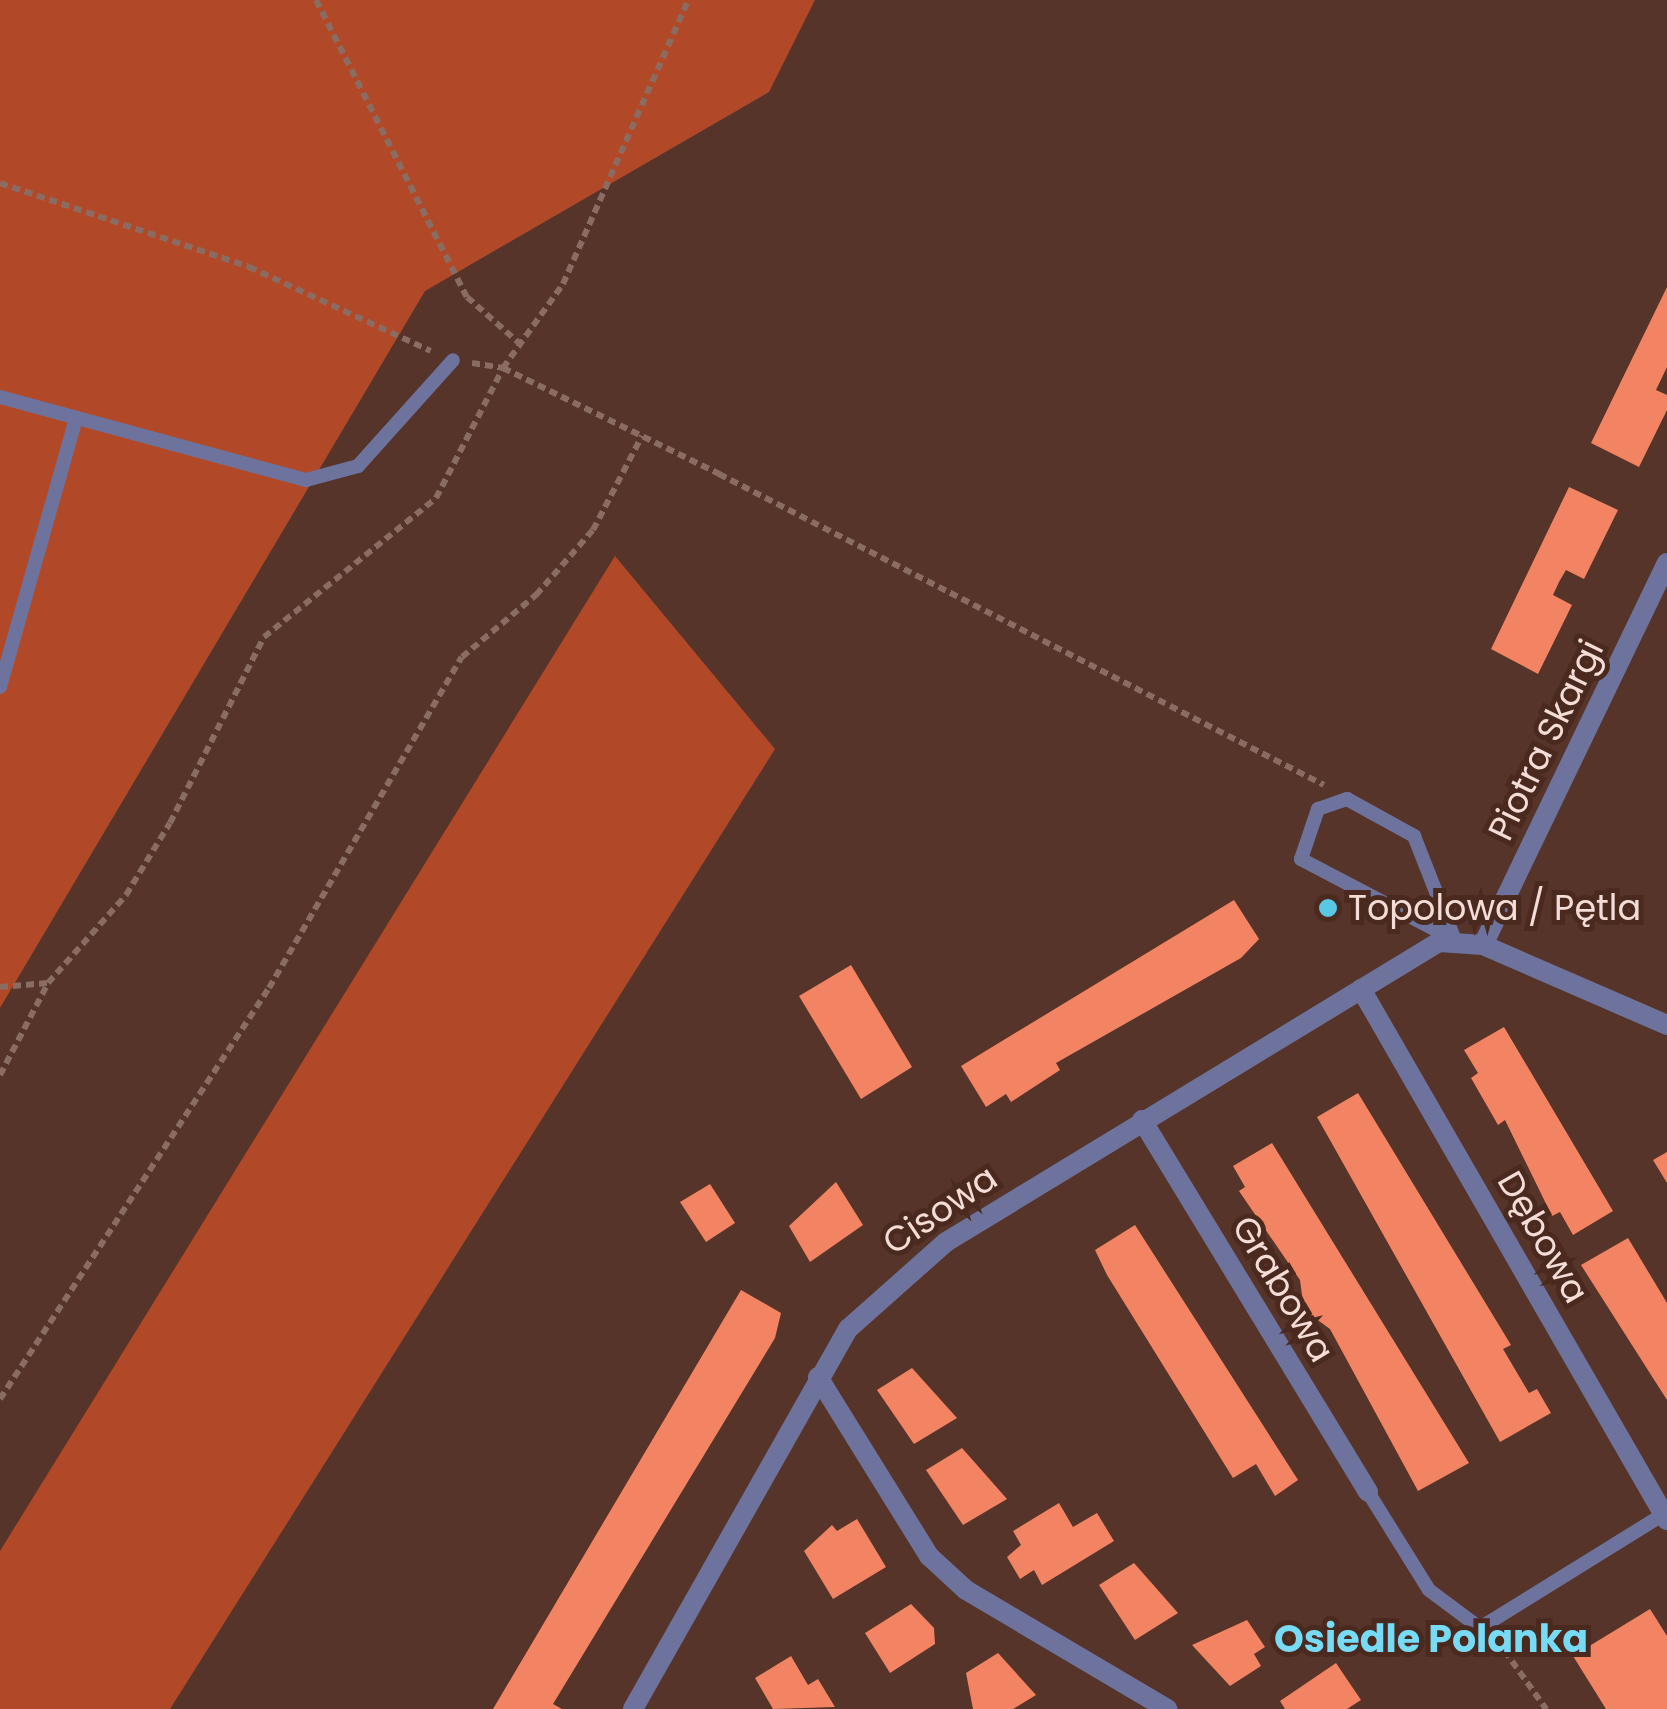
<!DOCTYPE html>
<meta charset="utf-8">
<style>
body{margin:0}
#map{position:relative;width:1667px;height:1709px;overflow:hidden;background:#563429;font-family:Poppins,sans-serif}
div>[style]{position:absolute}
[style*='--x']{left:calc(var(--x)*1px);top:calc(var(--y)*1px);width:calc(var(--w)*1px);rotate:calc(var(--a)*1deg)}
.forest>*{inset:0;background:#b14928}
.building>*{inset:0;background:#f38463}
.path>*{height:6px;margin-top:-3px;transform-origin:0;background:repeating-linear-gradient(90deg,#8a6c62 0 8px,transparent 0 13px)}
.service>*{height:14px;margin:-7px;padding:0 7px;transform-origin:7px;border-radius:7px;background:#6d739d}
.minor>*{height:20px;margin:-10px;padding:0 10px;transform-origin:10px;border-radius:10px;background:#6d739d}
.dots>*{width:28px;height:28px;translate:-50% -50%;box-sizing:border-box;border:5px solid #4a291f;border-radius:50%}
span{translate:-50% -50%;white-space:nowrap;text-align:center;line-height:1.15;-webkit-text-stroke:10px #4a291f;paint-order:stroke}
.street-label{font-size:35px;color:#f3ddd6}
.poi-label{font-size:35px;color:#f3ddd6}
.left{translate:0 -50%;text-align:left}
.neighbourhood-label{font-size:38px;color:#78dbf6;font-weight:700}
</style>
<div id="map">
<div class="forest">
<i style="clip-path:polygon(0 0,815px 0,769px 92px,425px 291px,0 1008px)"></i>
<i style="clip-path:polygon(615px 556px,775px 749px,170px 1709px,0 1709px,0 1551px)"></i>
</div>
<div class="building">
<i style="clip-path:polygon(1667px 287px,1667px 367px,1656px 390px,1667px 395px,1667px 410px,1639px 467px,1591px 443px)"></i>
<i style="clip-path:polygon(1569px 487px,1618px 510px,1584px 579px,1566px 570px,1559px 582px,1553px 595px,1572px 605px,1538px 674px,1491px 649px)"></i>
<i style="clip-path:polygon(1234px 900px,1259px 939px,1241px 958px,1056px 1063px,1060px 1070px,1011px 1102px,1006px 1094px,986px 1107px,961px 1066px)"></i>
<i style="clip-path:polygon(851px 965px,912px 1067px,861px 1099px,799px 996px)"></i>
<i style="clip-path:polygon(1504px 1027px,1613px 1211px,1573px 1235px,1560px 1212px,1552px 1216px,1505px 1120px,1498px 1125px,1471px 1078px,1478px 1073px,1464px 1050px)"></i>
<i style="clip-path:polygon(1358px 1093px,1511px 1345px,1503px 1349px,1529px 1393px,1537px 1389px,1551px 1413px,1500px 1442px,1317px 1117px)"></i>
<i style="clip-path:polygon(1272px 1143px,1469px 1463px,1418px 1491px,1330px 1329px,1304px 1310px,1300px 1280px,1239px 1191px,1245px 1187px,1233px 1166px)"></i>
<i style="clip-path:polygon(1667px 1152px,1667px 1183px,1653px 1160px)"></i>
<i style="clip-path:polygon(836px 1182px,863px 1225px,810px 1262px,789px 1226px)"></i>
<i style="clip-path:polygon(710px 1184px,735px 1223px,706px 1242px,680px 1202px)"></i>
<i style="clip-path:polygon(1135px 1225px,1298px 1480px,1275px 1496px,1256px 1464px,1233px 1478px,1107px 1275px,1095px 1250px)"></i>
<i style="clip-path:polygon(1628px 1238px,1667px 1303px,1667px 1400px,1581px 1265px)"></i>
<i style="clip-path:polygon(741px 1290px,781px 1313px,775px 1338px,553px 1704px,562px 1709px,493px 1709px)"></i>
<i style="clip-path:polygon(912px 1368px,957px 1418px,914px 1444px,877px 1390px)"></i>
<i style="clip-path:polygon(962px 1448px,1007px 1499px,963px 1525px,926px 1470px)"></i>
<i style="clip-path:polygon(1059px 1503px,1073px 1527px,1097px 1513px,1114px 1541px,1042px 1585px,1034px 1570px,1020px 1579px,1007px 1557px,1021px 1545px,1013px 1531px)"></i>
<i style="clip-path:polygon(857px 1519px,886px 1567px,833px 1599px,804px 1551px,832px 1525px,837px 1531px)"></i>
<i style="clip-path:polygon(1134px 1563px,1178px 1613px,1135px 1640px,1099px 1585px)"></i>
<i style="clip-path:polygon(911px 1604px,934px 1628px,935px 1644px,890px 1673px,865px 1633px)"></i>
<i style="clip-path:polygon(1650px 1609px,1667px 1636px,1667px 1709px,1606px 1709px,1573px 1656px)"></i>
<i style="clip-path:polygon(1247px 1620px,1265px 1647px,1254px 1654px,1261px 1666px,1230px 1686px,1192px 1645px)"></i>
<i style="clip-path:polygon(998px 1653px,1036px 1695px,1013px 1709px,973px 1709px,966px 1673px)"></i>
<i style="clip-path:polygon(791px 1656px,808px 1685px,818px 1679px,835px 1707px,773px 1709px,755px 1678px)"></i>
<i style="clip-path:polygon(1336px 1663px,1361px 1700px,1347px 1709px,1285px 1709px,1280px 1701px)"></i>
</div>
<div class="path">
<i style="--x:316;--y:0;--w:333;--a:63.1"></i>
<i style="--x:467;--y:297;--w:69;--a:41.5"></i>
<i style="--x:0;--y:183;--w:263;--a:18.6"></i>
<i style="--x:249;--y:267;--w:200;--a:24.8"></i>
<i style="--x:472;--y:363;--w:31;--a:9"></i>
<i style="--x:503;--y:368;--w:241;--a:26.1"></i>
<i style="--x:719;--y:474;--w:680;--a:27.21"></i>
<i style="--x:0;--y:987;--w:48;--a:-4.8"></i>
<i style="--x:0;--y:1075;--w:104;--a:-62.4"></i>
<i style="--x:48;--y:983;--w:118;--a:-48.4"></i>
<i style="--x:126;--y:895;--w:84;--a:-58.6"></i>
<i style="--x:170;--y:823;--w:208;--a:-63.2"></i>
<i style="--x:264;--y:637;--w:221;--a:-38.9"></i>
<i style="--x:436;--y:498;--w:146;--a:-62.7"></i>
<i style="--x:503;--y:368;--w:103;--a:-54.5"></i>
<i style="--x:563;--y:284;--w:310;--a:-66.2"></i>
<i style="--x:0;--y:1399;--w:491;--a:-56.8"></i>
<i style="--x:269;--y:988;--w:383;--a:-59.8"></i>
<i style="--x:462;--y:657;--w:97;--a:-40"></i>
<i style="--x:536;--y:595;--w:86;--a:-48.8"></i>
<i style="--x:593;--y:530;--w:106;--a:-62.5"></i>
<i style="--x:1497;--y:1640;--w:85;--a:54.6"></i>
</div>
<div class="service">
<i style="--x:0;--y:397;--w:317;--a:15.2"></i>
<i style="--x:306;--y:480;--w:54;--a:-15.1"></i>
<i style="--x:358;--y:466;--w:142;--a:-48.1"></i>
<i style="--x:0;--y:687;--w:275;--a:-74.2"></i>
<i style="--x:1347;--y:799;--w:77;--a:28.9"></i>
<i style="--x:1414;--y:836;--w:112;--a:68.5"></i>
<i style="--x:1455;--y:940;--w:174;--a:-152.3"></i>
<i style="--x:1301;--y:859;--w:53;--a:-71.2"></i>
<i style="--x:1318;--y:809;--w:31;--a:-19"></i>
<i style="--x:1368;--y:1492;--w:115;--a:58.1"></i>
<i style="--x:1429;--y:1590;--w:64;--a:36.7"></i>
<i style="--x:1480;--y:1628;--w:216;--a:-31.8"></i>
</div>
<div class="minor">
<i style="--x:1483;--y:945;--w:424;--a:-64.3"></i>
<i style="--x:1361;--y:989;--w:613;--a:60.05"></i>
<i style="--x:1142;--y:1120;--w:435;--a:58.7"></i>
<i style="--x:818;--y:1377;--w:211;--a:58.2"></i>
<i style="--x:929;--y:1556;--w:50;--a:42.6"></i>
<i style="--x:966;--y:1590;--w:234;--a:30.6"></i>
<i style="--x:633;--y:1709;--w:437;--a:-60.5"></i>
<i style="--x:848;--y:1329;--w:131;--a:-41.6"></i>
<i style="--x:946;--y:1242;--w:577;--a:-31.32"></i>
<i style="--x:1439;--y:942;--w:44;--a:3.9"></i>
<i style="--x:1483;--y:945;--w:201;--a:23.5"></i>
</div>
<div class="dots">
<i style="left:1328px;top:908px;background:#59c8e5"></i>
</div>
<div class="street-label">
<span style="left:1546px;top:740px;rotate:-64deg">Piotra Skargi</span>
<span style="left:940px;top:1210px;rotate:-34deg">Cisowa</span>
<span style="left:1543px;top:1237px;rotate:60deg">Dębowa</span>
<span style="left:1283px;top:1289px;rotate:59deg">Grabowa</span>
</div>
<div class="poi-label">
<span class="left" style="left:1348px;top:908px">Topolowa / Pętla</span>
</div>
<div class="neighbourhood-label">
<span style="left:1431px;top:1639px">Osiedle Polanka</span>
</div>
</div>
